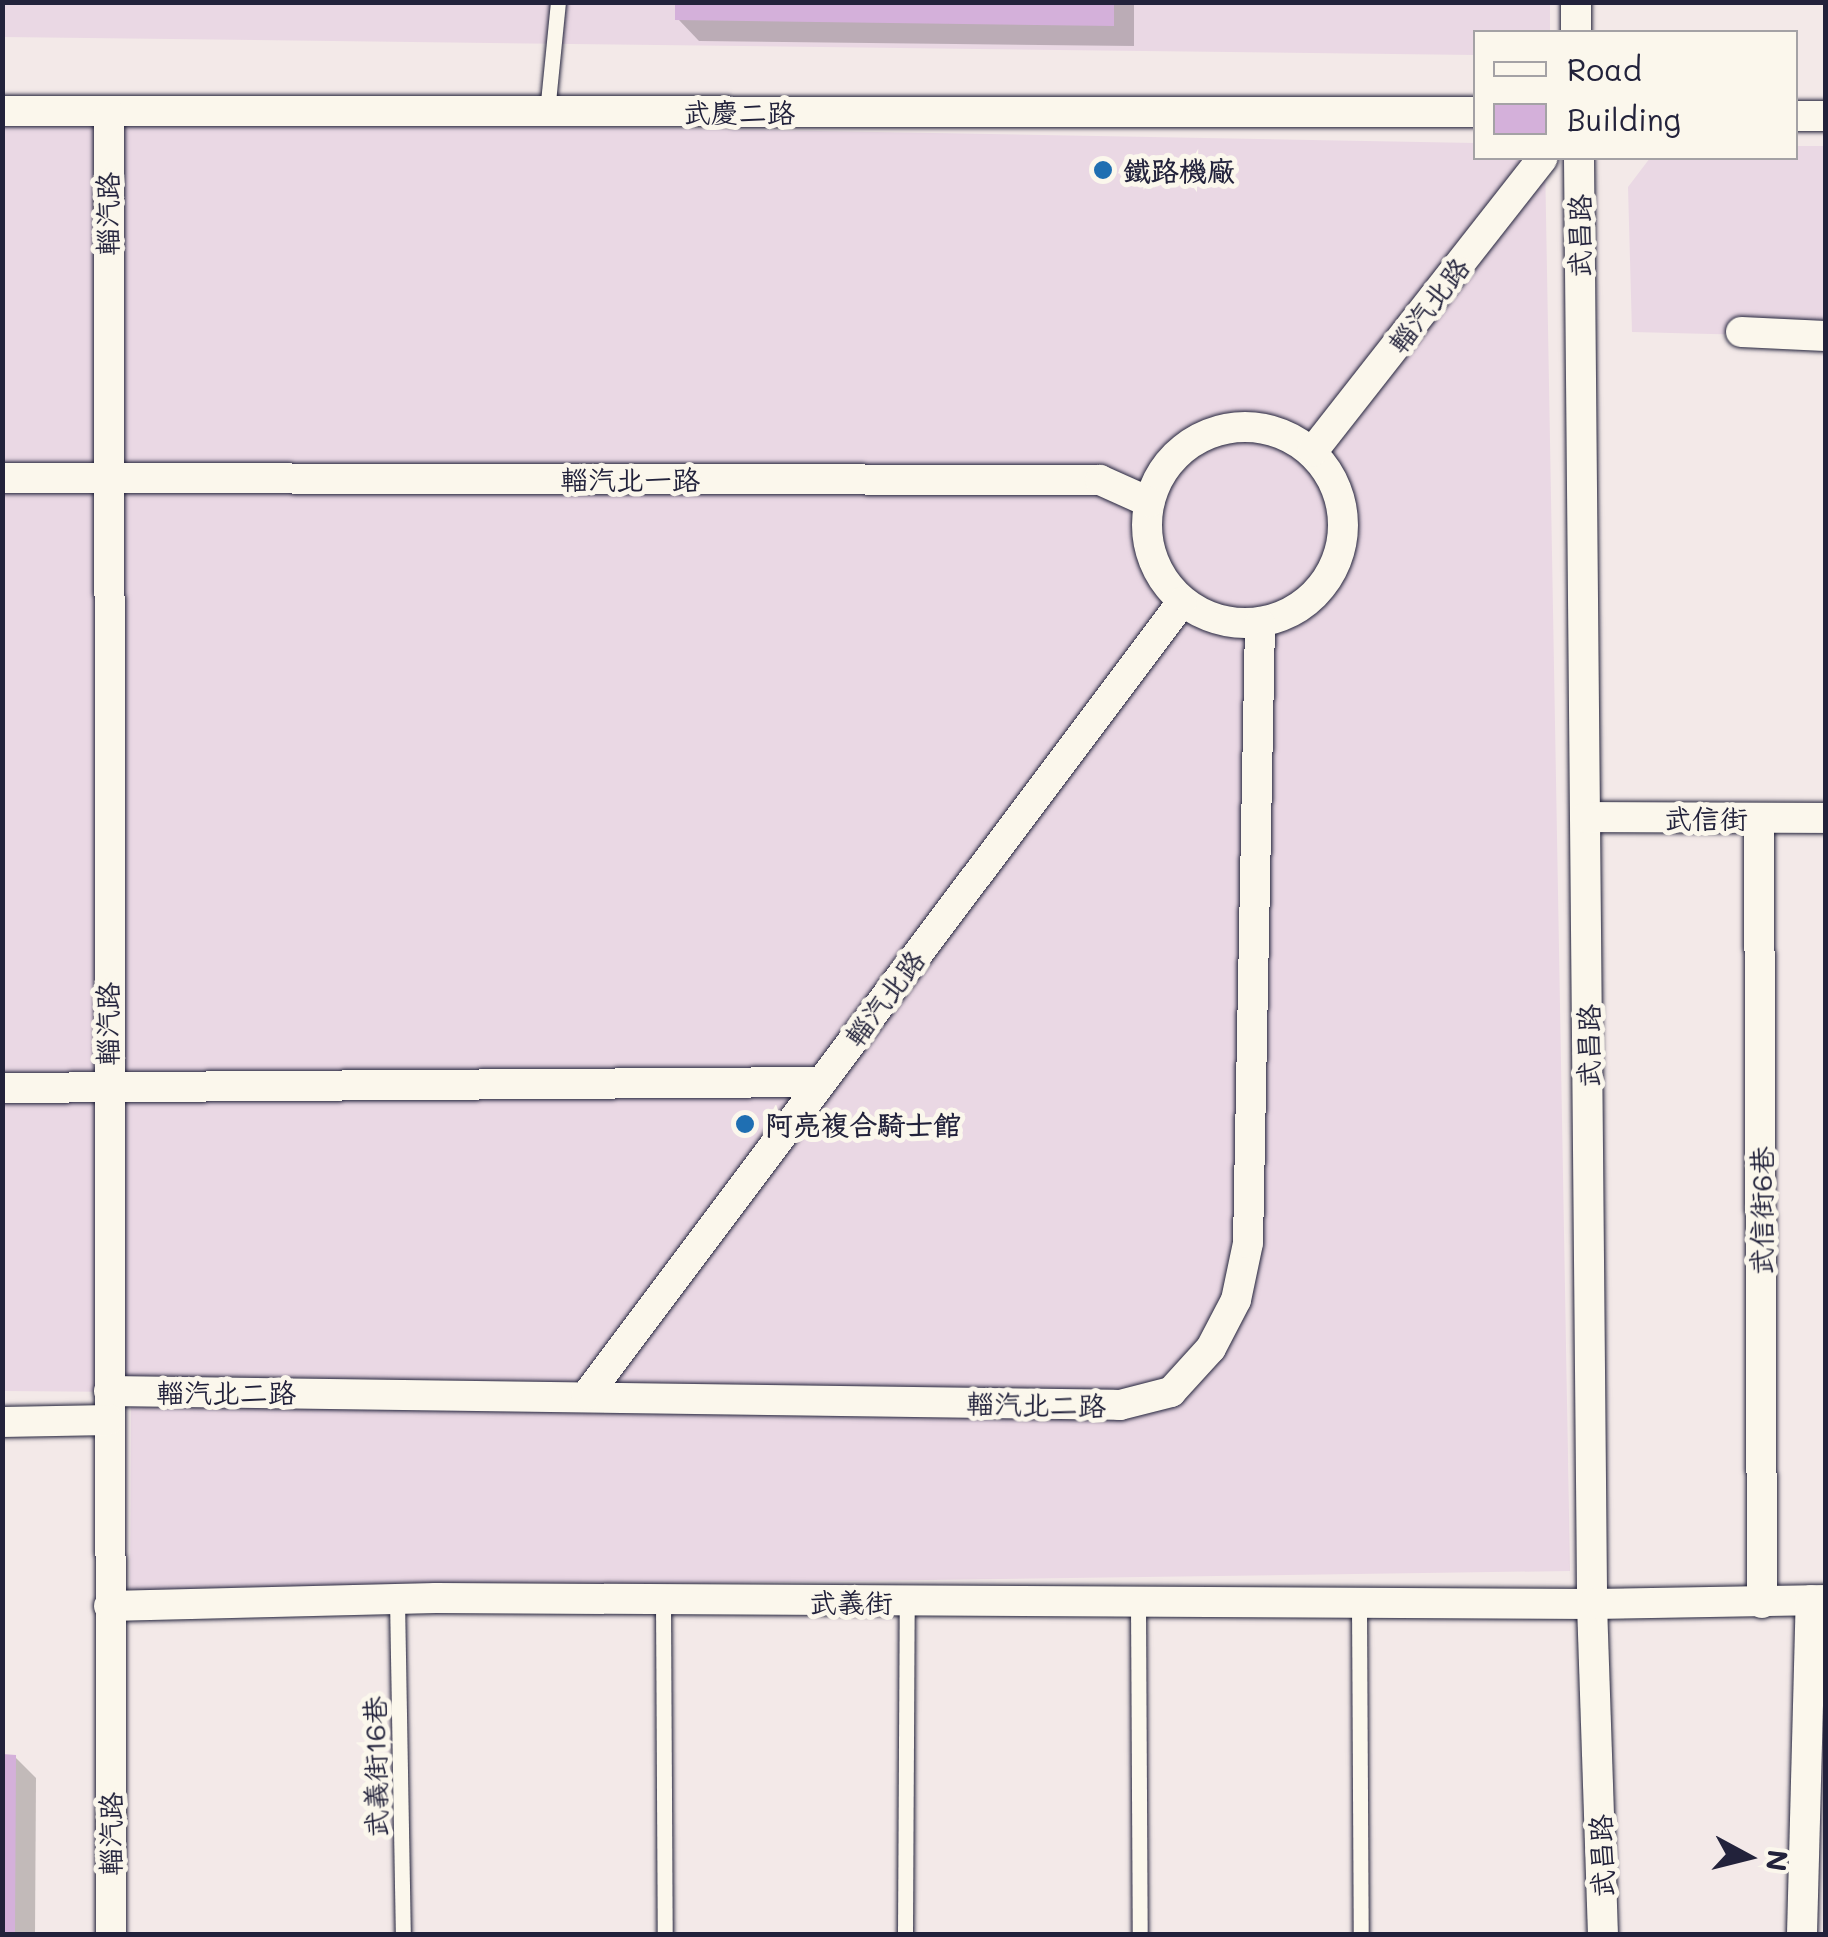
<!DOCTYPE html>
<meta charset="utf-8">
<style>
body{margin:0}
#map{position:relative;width:1828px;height:1937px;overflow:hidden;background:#f3e9e8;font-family:Mali,"LXGW WenKai TC",sans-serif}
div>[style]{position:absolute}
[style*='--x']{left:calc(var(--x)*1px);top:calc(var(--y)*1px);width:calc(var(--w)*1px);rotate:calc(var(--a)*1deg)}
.built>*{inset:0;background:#ead8e4}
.shadow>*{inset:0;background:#0003}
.building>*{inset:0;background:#d4b0da}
.roads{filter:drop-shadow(0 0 2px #22223b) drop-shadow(0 0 2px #22223b)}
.lane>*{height:15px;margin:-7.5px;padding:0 7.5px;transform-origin:7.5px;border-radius:7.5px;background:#fbf7ec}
.street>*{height:30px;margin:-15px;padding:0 15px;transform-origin:15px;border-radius:15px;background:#fbf7ec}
.street>.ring{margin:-15px;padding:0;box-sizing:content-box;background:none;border:30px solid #fbf7ec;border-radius:50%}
.dots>*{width:28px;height:28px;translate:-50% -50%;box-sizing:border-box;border:5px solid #fbf7ec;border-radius:50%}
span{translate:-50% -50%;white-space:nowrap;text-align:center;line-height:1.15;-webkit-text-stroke:10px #fbf7ec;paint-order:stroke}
.street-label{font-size:28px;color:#22223b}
.poi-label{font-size:28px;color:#22223b;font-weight:700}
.left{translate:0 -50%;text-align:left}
.frame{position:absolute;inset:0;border:5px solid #22223b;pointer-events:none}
.legend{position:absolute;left:1473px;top:30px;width:325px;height:130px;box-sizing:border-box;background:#fbf7ec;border:2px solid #a4a2a5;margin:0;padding:12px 18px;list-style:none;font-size:30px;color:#22223b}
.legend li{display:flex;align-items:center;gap:20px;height:50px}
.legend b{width:50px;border:2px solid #a4a2a5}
.north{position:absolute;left:1698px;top:1807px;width:100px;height:100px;-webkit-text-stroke:8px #fbf7ec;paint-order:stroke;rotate:97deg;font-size:28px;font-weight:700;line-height:40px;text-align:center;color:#22223b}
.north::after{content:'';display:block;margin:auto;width:35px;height:45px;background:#22223b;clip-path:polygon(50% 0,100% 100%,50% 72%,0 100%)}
</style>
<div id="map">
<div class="built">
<i style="clip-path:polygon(3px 2px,1550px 3px,1550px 32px,1476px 32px,1475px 55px,3px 37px)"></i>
<i style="clip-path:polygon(3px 116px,1475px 143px,1476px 158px,1545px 158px,1570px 1571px,130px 1591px,131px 1392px,3px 1391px)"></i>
<i style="clip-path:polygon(1796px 146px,1825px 146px,1825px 337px,1632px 332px,1628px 187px,1650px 158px,1796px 158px)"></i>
</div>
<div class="shadow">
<i style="clip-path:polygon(678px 2px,1134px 2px,1134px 46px,699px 41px,678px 19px)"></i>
<i style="clip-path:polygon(2px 1757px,15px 1757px,36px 1778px,35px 1934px,2px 1934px)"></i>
</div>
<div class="building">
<i style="clip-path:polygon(675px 2px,1114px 2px,1114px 26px,675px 20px)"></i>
<i style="clip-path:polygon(2px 1754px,16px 1755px,15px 1934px,2px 1934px)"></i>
</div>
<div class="roads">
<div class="lane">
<i style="--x:547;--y:112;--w:111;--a:-84.3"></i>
<i style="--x:397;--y:1599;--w:335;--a:89"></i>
<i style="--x:663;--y:1601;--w:333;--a:89.7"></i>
<i style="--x:1138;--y:1603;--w:331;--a:89.7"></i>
<i style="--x:1359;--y:1603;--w:331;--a:89.7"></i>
<i style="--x:905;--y:1934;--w:332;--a:-89.7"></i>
</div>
<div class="street">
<i style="--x:1576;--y:32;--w:30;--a:-90"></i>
<i style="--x:2;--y:111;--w:1474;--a:0.04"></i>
<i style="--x:109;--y:113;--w:1821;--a:89.94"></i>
<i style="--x:1796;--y:116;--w:30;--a:0"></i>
<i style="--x:1579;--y:158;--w:1446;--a:89.48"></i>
<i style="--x:1592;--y:1604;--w:330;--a:88.1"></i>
<i style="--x:1741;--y:332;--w:85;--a:2.7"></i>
<i class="ring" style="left:1147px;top:427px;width:166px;height:166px"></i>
<i style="--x:1313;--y:451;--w:372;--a:-51.9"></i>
<i style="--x:2;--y:478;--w:1098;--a:0.1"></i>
<i style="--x:1100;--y:480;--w:54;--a:24.2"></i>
<i style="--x:1586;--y:817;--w:240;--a:0.2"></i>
<i style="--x:1759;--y:818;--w:785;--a:89.78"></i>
<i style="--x:2;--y:1088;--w:819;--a:-0.42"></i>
<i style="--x:109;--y:1391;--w:1011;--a:0.79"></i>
<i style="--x:1120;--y:1405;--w:53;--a:-14.3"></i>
<i style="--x:1171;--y:1392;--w:59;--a:-47.7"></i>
<i style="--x:1211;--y:1348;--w:54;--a:-62.5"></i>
<i style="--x:1236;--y:1300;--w:58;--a:-78.1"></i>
<i style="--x:1248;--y:1243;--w:619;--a:-88.89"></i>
<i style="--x:587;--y:1395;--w:991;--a:-53.12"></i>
<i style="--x:2;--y:1422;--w:107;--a:-1.1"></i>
<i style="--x:109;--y:1606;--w:327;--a:-1.4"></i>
<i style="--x:436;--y:1598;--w:1156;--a:0.3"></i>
<i style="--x:1592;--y:1604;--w:234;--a:-1"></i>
<i style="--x:1802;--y:1934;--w:334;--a:-88.5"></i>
</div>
</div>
<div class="dots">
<i style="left:1103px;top:170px;background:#1f6fb2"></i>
<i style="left:745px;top:1124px;background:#1f6fb2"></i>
</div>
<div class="street-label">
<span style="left:739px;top:112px">武慶二路</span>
<span style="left:107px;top:214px;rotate:-90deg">輜汽路</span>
<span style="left:1579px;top:236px;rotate:-90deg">武昌路</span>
<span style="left:1428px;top:305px;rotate:-52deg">輜汽北路</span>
<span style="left:630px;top:479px">輜汽北一路</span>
<span style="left:1706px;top:818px">武信街</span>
<span style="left:884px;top:998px;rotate:-53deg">輜汽北路</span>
<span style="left:107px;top:1024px;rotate:-90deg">輜汽路</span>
<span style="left:1588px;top:1046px;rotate:-90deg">武昌路</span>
<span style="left:1761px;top:1211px;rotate:-90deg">武信街6巷</span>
<span style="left:226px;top:1392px">輜汽北二路</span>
<span style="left:1036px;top:1404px;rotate:1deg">輜汽北二路</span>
<span style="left:851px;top:1602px">武義街</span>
<span style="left:375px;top:1767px;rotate:-91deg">武義街16巷</span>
<span style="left:110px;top:1834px;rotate:-90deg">輜汽路</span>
<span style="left:1601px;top:1856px;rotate:-92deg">武昌路</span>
</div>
<div class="poi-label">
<span class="left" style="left:1123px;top:170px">鐵路機廠</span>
<span class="left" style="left:765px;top:1124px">阿亮複合騎士館</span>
</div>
<div class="frame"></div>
<ul class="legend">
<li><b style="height:12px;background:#fbf7ec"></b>Road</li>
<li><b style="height:28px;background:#d4b0da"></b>Building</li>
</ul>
<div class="north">N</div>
</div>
